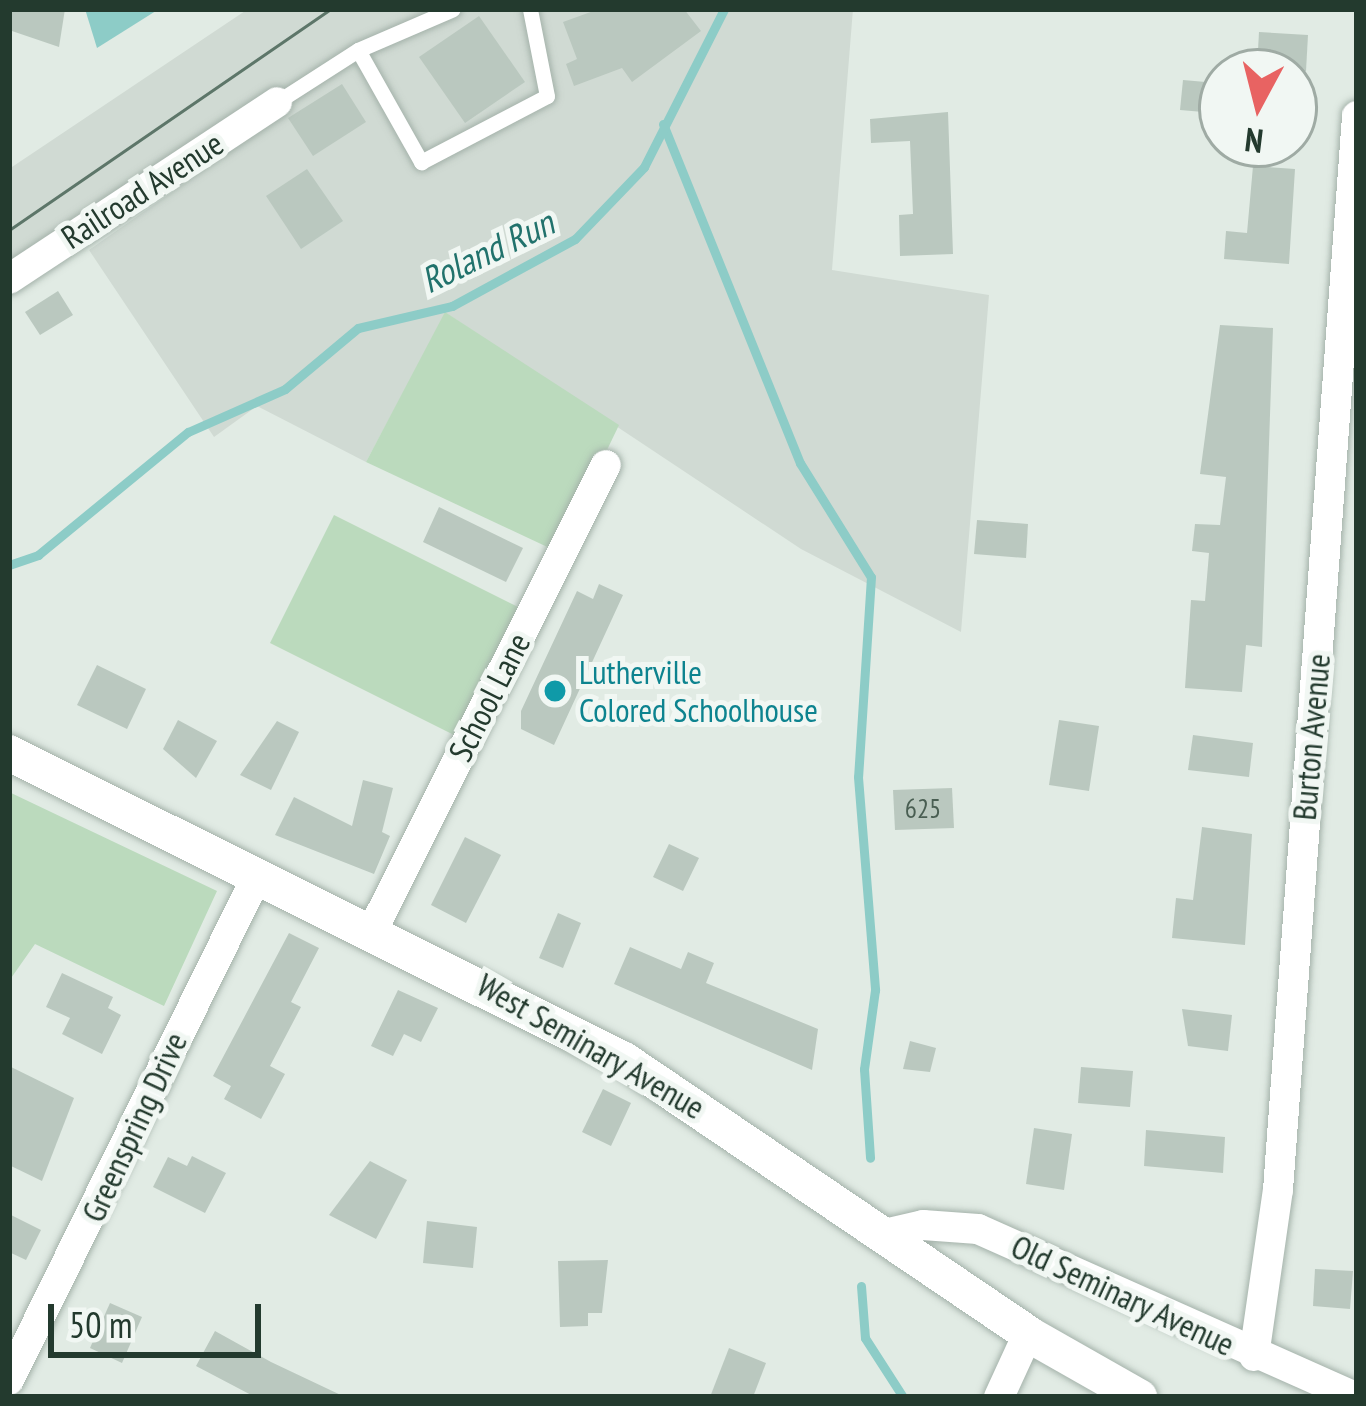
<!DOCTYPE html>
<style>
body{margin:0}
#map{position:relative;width:1366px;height:1406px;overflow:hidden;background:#e1ebe4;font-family:"PT Sans Narrow",sans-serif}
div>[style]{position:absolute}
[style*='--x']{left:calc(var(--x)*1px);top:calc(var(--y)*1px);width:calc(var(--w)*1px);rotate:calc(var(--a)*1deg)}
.built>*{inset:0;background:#d0dad3}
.green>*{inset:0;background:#bbdabd}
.water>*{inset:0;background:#8dccc7}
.stream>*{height:9px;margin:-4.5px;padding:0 4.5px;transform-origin:4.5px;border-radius:4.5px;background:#8dccc7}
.building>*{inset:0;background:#bac8bf}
.roads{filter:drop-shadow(0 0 3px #a4b2aa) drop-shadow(0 0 3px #a4b2aa)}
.lane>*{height:15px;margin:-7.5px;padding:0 7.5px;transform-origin:7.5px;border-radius:7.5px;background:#fff}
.street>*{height:30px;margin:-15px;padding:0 15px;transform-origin:15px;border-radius:15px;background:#fff}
.secondary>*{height:36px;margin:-18px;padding:0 18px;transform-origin:18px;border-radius:18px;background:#fff}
.tram>*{height:3px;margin:-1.5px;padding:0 1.5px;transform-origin:1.5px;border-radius:1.5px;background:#5d7669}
.dots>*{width:33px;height:33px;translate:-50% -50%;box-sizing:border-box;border:6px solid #f1f7f3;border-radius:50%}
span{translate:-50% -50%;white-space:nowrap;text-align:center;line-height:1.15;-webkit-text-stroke:10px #f1f7f3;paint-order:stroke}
.number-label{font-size:27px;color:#495e52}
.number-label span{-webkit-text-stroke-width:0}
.street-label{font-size:33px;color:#233a2e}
.culture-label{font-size:33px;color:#0d838f}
.left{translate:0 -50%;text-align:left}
.water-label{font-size:36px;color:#21726c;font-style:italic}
.frame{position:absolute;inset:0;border:12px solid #233a2e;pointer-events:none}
.north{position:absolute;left:1198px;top:48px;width:120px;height:120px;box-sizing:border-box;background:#f1f7f3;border:3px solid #9faba4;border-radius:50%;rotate:187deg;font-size:33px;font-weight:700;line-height:48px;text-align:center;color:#233a2e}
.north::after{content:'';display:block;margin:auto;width:42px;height:54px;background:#e86362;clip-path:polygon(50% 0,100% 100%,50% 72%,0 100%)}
.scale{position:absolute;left:48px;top:1304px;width:213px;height:54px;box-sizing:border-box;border:6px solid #233a2e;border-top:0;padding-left:15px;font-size:36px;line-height:42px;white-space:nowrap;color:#233a2e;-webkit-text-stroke:9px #f1f7f3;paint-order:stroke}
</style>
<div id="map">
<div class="built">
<i style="clip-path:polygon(248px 9px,853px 9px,832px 270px,989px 295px,961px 632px,801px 549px,446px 313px,366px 462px,257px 406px,214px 437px,89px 250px,287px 112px,9px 273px,9px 169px)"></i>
</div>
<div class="green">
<i style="clip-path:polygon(445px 312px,619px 425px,558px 552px,366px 462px)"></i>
<i style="clip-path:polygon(334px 515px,522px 609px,458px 737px,270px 643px)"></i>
<i style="clip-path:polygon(9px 792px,217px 891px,164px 1006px,35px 944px,9px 981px)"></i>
</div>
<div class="water">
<i style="clip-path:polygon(85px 9px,159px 9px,97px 48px)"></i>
</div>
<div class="stream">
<i style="--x:663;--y:124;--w:366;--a:68"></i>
<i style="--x:800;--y:463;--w:134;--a:58.1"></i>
<i style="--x:871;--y:577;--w:200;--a:93.7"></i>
<i style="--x:858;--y:777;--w:214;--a:85.4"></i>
<i style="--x:875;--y:990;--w:80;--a:97.9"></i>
<i style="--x:864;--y:1069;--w:89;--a:86.1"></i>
<i style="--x:9;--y:565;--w:31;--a:-19"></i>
<i style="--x:38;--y:555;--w:194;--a:-39.4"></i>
<i style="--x:188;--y:432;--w:106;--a:-23.9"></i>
<i style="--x:285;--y:389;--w:95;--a:-39.9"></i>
<i style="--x:358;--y:328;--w:97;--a:-13.2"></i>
<i style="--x:452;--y:306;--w:140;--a:-28.6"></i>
<i style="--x:575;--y:239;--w:100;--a:-46.2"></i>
<i style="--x:644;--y:167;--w:177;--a:-63.1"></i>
<i style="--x:861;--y:1286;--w:52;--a:85.6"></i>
<i style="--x:865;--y:1338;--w:70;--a:57.2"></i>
</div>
<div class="building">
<i style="clip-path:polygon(9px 9px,65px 9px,59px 47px,9px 30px)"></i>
<i style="clip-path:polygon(599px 9px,684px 9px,701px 31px,632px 82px,622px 68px,574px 86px,566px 64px,577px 59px,563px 22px)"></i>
<i style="clip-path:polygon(479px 16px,525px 82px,465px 123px,419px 57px)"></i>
<i style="clip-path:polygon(1259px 32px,1308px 35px,1306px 71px,1257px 68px)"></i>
<i style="clip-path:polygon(1183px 80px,1217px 83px,1215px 113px,1180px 110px)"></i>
<i style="clip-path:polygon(342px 84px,366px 122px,313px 156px,288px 118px)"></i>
<i style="clip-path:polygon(948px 112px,953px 254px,900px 256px,899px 215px,913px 214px,910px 141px,871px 143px,870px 119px)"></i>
<i style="clip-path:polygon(1253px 166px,1295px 169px,1289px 264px,1224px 259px,1226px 231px,1247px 233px)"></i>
<i style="clip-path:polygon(307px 169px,343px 221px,301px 249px,266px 196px)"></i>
<i style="clip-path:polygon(58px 291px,73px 315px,40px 335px,25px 312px)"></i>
<i style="clip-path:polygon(1220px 325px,1273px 328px,1262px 647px,1246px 645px,1242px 692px,1185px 688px,1191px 600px,1205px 601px,1209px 553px,1192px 551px,1195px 524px,1220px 525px,1226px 477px,1200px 474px)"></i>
<i style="clip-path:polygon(439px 507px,523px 548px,506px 582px,423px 542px)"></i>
<i style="clip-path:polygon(977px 520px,1028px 524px,1026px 558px,974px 554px)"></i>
<i style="clip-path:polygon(599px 584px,623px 595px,554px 745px,521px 729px,521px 711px,577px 591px,593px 599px)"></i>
<i style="clip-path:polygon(97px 665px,146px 689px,127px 729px,77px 705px)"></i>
<i style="clip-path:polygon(178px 720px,217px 741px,196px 778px,163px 749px)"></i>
<i style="clip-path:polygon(1059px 720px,1099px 726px,1089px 791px,1049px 785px)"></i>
<i style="clip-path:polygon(277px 721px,299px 732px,271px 790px,240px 775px)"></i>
<i style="clip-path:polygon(1193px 735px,1253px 743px,1249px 777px,1188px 770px)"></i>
<i style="clip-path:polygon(363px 780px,393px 788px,382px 832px,390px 836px,374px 874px,275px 835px,294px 797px,352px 826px)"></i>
<i style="clip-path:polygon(952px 788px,954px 828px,895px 830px,893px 790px)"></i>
<i style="clip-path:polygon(1202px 827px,1252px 834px,1245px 945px,1172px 938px,1176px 898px,1193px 900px)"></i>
<i style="clip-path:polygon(465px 837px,501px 855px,466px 923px,431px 905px)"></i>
<i style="clip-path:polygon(669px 844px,699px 858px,683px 891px,653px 877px)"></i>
<i style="clip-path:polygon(558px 913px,581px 923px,563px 968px,539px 958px)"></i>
<i style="clip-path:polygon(289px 933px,319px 948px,291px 1002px,301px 1007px,270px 1066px,285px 1074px,261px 1119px,224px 1099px,231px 1086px,213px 1076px)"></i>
<i style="clip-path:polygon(630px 947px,681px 969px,688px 952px,714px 963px,706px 983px,818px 1029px,812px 1070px,614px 984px)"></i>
<i style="clip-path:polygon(62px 973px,113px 997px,108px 1008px,121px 1015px,102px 1054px,62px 1034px,70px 1018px,46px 1007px)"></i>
<i style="clip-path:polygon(398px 990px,438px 1008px,421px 1042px,404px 1034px,393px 1056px,371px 1046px)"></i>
<i style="clip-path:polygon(1182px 1009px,1232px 1015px,1228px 1051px,1188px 1046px)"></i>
<i style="clip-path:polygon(910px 1041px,936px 1048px,930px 1072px,903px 1069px)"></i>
<i style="clip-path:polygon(9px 1066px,74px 1098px,42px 1181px,9px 1165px)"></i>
<i style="clip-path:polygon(1081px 1067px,1133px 1071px,1130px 1107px,1078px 1103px)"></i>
<i style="clip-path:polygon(603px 1089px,631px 1103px,611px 1146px,582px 1132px)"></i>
<i style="clip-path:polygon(1034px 1128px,1072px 1134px,1064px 1190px,1026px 1184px)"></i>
<i style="clip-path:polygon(1146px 1130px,1225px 1137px,1223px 1173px,1144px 1166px)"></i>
<i style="clip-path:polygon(192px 1156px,226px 1173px,205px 1213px,153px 1187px,168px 1157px,187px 1166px)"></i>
<i style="clip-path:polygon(370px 1161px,407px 1180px,376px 1239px,329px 1215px)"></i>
<i style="clip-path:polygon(9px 1214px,41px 1230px,26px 1260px,9px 1252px)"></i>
<i style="clip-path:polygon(427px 1221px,477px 1227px,473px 1268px,423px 1263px)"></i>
<i style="clip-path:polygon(608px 1260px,602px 1313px,588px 1313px,588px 1326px,560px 1327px,558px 1261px)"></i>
<i style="clip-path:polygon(1315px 1269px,1353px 1271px,1350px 1309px,1313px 1306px)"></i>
<i style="clip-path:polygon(110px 1303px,142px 1317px,122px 1363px,90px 1348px)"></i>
<i style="clip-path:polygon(215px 1331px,271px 1362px,345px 1397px,255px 1397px,196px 1366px)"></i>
<i style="clip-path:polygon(729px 1348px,766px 1363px,753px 1397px,710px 1397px)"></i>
</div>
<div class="roads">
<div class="lane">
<i style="--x:358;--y:50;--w:129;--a:60.6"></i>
<i style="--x:421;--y:162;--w:142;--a:-27.6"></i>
<i style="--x:547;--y:96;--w:89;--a:-101.1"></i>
<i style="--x:277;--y:102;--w:96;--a:-32.7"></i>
<i style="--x:358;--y:50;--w:103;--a:-23.3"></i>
</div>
<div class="street">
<i style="--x:9;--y:279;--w:321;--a:-33.4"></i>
<i style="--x:373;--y:929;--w:519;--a:-63.34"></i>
<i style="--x:884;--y:1234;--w:40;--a:-13"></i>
<i style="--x:923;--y:1225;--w:55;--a:4.2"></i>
<i style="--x:978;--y:1229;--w:414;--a:24"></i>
<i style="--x:1254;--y:1356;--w:168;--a:-81.8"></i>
<i style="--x:1278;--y:1190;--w:1077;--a:-85.79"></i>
<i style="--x:9;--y:1380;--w:564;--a:-63.8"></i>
<i style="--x:999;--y:1397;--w:69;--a:-65.3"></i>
</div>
<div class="secondary">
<i style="--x:9;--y:753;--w:687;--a:26.53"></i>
<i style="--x:624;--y:1060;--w:488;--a:34.1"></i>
<i style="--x:1028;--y:1334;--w:128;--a:29.6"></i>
</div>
</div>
<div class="tram">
<i style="--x:9;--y:230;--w:391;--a:-34.5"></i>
</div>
<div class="dots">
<i style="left:555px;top:691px;background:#0f9aa8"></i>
</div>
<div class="number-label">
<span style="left:923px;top:809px">625</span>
</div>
<div class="street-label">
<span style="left:142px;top:190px;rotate:-33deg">Railroad Avenue</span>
<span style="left:489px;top:697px;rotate:-63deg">School Lane</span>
<span style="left:1311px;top:737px;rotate:-85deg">Burton Avenue</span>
<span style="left:591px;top:1046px;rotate:30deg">West Seminary Avenue</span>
<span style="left:134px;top:1127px;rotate:-65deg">Greenspring Drive</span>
<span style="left:1123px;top:1295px;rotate:25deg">Old Seminary Avenue</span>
</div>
<div class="culture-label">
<span class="left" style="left:579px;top:691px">Lutherville<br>Colored Schoolhouse</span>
</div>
<div class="water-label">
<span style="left:487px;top:251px;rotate:-26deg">Roland Run</span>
</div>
<div class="frame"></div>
<div class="north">N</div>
<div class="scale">50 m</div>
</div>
